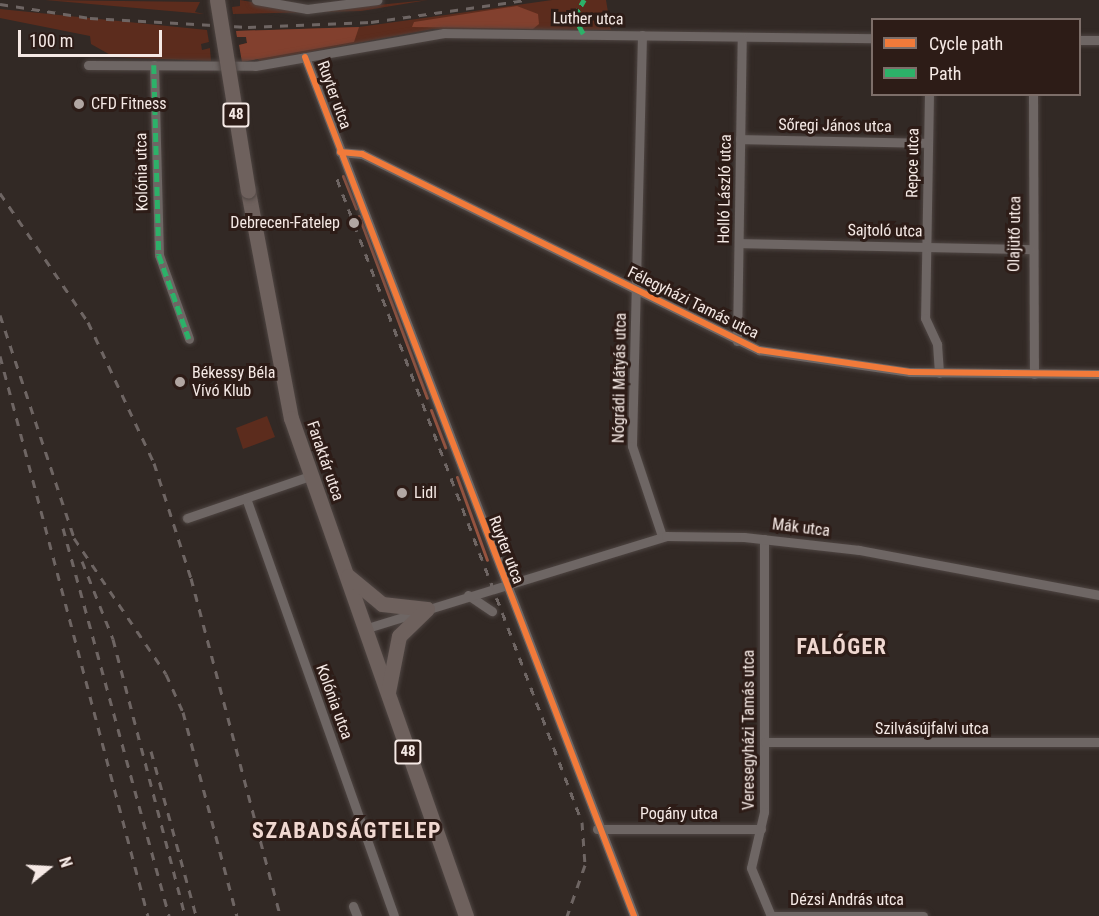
<!DOCTYPE html>
<meta charset="utf-8">
<style>
body{margin:0}
#map{position:relative;width:1099px;height:916px;overflow:hidden;background:#322925;font-family:"Roboto Condensed",sans-serif}
div>[style]{position:absolute}
[style*='--x']{left:calc(var(--x)*1px);top:calc(var(--y)*1px);width:calc(var(--w)*1px);rotate:calc(var(--a)*1deg)}
.green>*{inset:0;background:#5c2c1d}
.forest>*{inset:0;background:#82402e}
.stream>*{height:3px;margin:-1.5px;padding:0 1.5px;transform-origin:1.5px;border-radius:1.5px;background:#9b5540}
.roads{filter:drop-shadow(0 0 2px #4e4542) drop-shadow(0 0 2px #4e4542)}
.street>*{height:9px;margin:-4.5px;padding:0 4.5px;transform-origin:4.5px;border-radius:4.5px;background:#6e6664}
.primary>*{height:15px;margin:-7.5px;padding:0 7.5px;transform-origin:7.5px;border-radius:7.5px;background:#6e615d}
.rail>*{height:3px;margin-top:-1.5px;transform-origin:0;background:repeating-linear-gradient(90deg,#6e6563 0 8px,transparent 0 16px)}
.bridges{filter:drop-shadow(0 0 2px #4e4542) drop-shadow(0 0 2px #4e4542)}
.primary-bridge>*{height:15px;margin:-7.5px;padding:0 7.5px;transform-origin:7.5px;border-radius:7.5px;background:#6e615d}
.quiet>*{height:4.5px;margin-top:-2.25px;transform-origin:0;background:repeating-linear-gradient(90deg,#2db169 0 9px,transparent 0 13.5px)}
.cycleway>*{height:6px;margin:-3px;padding:0 3px;transform-origin:3px;border-radius:3px;background:#f17a3a}
.dots>*{width:16px;height:16px;translate:-50% -50%;box-sizing:border-box;border:3px solid #2d1c17;border-radius:50%}
span{translate:-50% -50%;white-space:nowrap;text-align:center;line-height:1.15;-webkit-text-stroke:6px #2d1c17;paint-order:stroke}
.shield-label span{padding:2px 4px;background:#2d1c17;border:2px solid;border-radius:4px;-webkit-text-stroke-width:0}
.shield-label{font-size:15px;color:#f5e9e5;font-weight:700}
.street-label{font-size:16px;color:#f5e9e5}
.poi-label{font-size:16px;color:#f5e9e5}
.left{translate:0 -50%;text-align:left}
.right{translate:-100% -50%;text-align:right}
.district-label{font-size:22px;color:#f0d8d1;font-weight:700;letter-spacing:1.5px}
.legend{position:absolute;left:871px;top:18px;width:210px;height:78px;box-sizing:border-box;background:#2d1c17;border:2px solid #7d6e69;margin:0;padding:8px 10px;list-style:none;font-size:18px;color:#f5e9e5}
.legend li{display:flex;align-items:center;gap:12px;height:30px}
.legend b{width:30px;border:2px solid #7d6e69}
.north{position:absolute;left:18px;top:838px;width:60px;height:60px;-webkit-text-stroke:4px #2d1c17;paint-order:stroke;rotate:72deg;font-size:16px;font-weight:700;line-height:24px;text-align:center;color:#f5e9e5}
.north::after{content:'';display:block;margin:auto;width:21px;height:27px;background:#f5e9e5;clip-path:polygon(50% 0,100% 100%,50% 72%,0 100%)}
.scale{position:absolute;left:18px;top:30px;width:144px;height:27px;box-sizing:border-box;border:3px solid #f5e9e5;border-top:0;padding-left:8px;font-size:18px;line-height:21px;white-space:nowrap;color:#f5e9e5;-webkit-text-stroke:4px #2d1c17;paint-order:stroke}
</style>
<div id="map">
<div class="green">
<i style="clip-path:polygon(45px 0,200px 2px,195px 12px,204px 14px)"></i>
<i style="clip-path:polygon(240px 0,307px 12px,428px 0,361px 11px,233px 14px,232px 7px,240px 6px)"></i>
<i style="clip-path:polygon(552px 0,606px 0,611px 30px,433px 29px,260px 61px,239px 45px,247px 43px,246px 37px,237px 37px,236px 31px,359px 27px)"></i>
<i style="clip-path:polygon(0 9px,207px 30px,209px 42px,201px 44px,202px 50px,210px 48px,211px 61px,114px 57px,91px 44px,90px 36px,0 18px)"></i>
<i style="clip-path:polygon(267px 416px,275px 437px,243px 449px,236px 428px)"></i>
</div>
<div class="forest">
<i style="clip-path:polygon(517px 6px,538px 14px,539px 24px,533px 29px,412px 27px,414px 22px)"></i>
<i style="clip-path:polygon(359px 27px,354px 42px,242px 62px,239px 45px,247px 43px,246px 37px,237px 37px,236px 31px)"></i>
</div>
<div class="stream">
<i style="--x:343;--y:176;--w:35;--a:68"></i>
<i style="--x:359;--y:216;--w:194;--a:69.5"></i>
<i style="--x:431;--y:410;--w:40;--a:69"></i>
<i style="--x:457;--y:477;--w:88;--a:70.1"></i>
</div>
<div class="roads">
<div class="street">
<i style="--x:256;--y:0;--w:52;--a:10"></i>
<i style="--x:307;--y:9;--w:71;--a:-7.3"></i>
<i style="--x:642;--y:35;--w:411;--a:91.4"></i>
<i style="--x:632;--y:446;--w:95;--a:71.6"></i>
<i style="--x:1080;--y:40;--w:19;--a:0"></i>
<i style="--x:305;--y:57;--w:920;--a:69.04"></i>
<i style="--x:88;--y:65;--w:167;--a:0.3"></i>
<i style="--x:255;--y:66;--w:192;--a:-9.9"></i>
<i style="--x:444;--y:33;--w:428;--a:0.7"></i>
<i style="--x:154;--y:65;--w:190;--a:88.5"></i>
<i style="--x:159;--y:255;--w:89;--a:70.3"></i>
<i style="--x:929;--y:94;--w:224;--a:91"></i>
<i style="--x:925;--y:318;--w:29;--a:65"></i>
<i style="--x:937;--y:344;--w:29;--a:86"></i>
<i style="--x:1033;--y:94;--w:280;--a:89.8"></i>
<i style="--x:740;--y:139;--w:188;--a:1.2"></i>
<i style="--x:340;--y:152;--w:22;--a:5"></i>
<i style="--x:362;--y:154;--w:443;--a:26.3"></i>
<i style="--x:759;--y:350;--w:153;--a:8.3"></i>
<i style="--x:910;--y:372;--w:189;--a:0.6"></i>
<i style="--x:739;--y:243;--w:291;--a:1.2"></i>
<i style="--x:737;--y:341;--w:304;--a:-89.1"></i>
<i style="--x:246;--y:498;--w:443;--a:70.5"></i>
<i style="--x:187;--y:518;--w:130;--a:-18.9"></i>
<i style="--x:764;--y:539;--w:273;--a:90"></i>
<i style="--x:764;--y:812;--w:57;--a:103.1"></i>
<i style="--x:751;--y:868;--w:52;--a:67.4"></i>
<i style="--x:468;--y:595;--w:29;--a:34"></i>
<i style="--x:364;--y:629;--w:316;--a:-17.1"></i>
<i style="--x:666;--y:536;--w:78;--a:0.7"></i>
<i style="--x:744;--y:537;--w:116;--a:6.4"></i>
<i style="--x:859;--y:550;--w:244;--a:10.6"></i>
<i style="--x:765;--y:742;--w:334;--a:0"></i>
<i style="--x:597;--y:829;--w:164;--a:0"></i>
<i style="--x:353;--y:906;--w:11;--a:68"></i>
<i style="--x:771;--y:916;--w:152;--a:0"></i>
</div>
<div class="primary">
<i style="--x:248;--y:191;--w:231;--a:79.3"></i>
<i style="--x:291;--y:418;--w:528;--a:70.64"></i>
<i style="--x:348;--y:576;--w:44;--a:39.5"></i>
<i style="--x:382;--y:604;--w:45;--a:6.3"></i>
<i style="--x:388;--y:692;--w:57;--a:-78.9"></i>
<i style="--x:399;--y:636;--w:39;--a:-44"></i>
</div>
</div>
<div class="rail">
<i style="--x:0;--y:4;--w:91;--a:8.8"></i>
<i style="--x:90;--y:18;--w:158;--a:3.3"></i>
<i style="--x:248;--y:27;--w:123;--a:-2.3"></i>
<i style="--x:371;--y:22;--w:157;--a:-8.1"></i>
<i style="--x:337;--y:179;--w:688;--a:69.14"></i>
<i style="--x:582;--y:822;--w:43;--a:86"></i>
<i style="--x:585;--y:865;--w:54;--a:109.4"></i>
<i style="--x:0;--y:193;--w:156;--a:55.7"></i>
<i style="--x:88;--y:322;--w:156;--a:64.9"></i>
<i style="--x:154;--y:463;--w:121;--a:72.2"></i>
<i style="--x:191;--y:578;--w:350;--a:75.2"></i>
<i style="--x:0;--y:315;--w:235;--a:71.6"></i>
<i style="--x:74;--y:538;--w:164;--a:55.9"></i>
<i style="--x:166;--y:674;--w:42;--a:65.9"></i>
<i style="--x:183;--y:712;--w:211;--a:75.2"></i>
<i style="--x:0;--y:356;--w:579;--a:75.2"></i>
<i style="--x:63;--y:528;--w:402;--a:74.7"></i>
<i style="--x:82;--y:561;--w:84;--a:68.3"></i>
<i style="--x:113;--y:639;--w:286;--a:75.4"></i>
<i style="--x:151;--y:751;--w:171;--a:74.7"></i>
</div>
<div class="bridges">
<div class="primary-bridge">
<i style="--x:217;--y:0;--w:193;--a:80.8"></i>
</div>
</div>
<div class="quiet">
<i style="--x:583;--y:34;--w:19;--a:-118"></i>
<i style="--x:574;--y:17;--w:20;--a:-60"></i>
<i style="--x:154;--y:65;--w:190;--a:88.5"></i>
<i style="--x:159;--y:255;--w:89;--a:70.3"></i>
</div>
<div class="cycleway">
<i style="--x:305;--y:57;--w:920;--a:69.04"></i>
<i style="--x:340;--y:152;--w:22;--a:5"></i>
<i style="--x:362;--y:154;--w:443;--a:26.3"></i>
<i style="--x:759;--y:350;--w:153;--a:8.3"></i>
<i style="--x:910;--y:372;--w:189;--a:0.6"></i>
</div>
<div class="dots">
<i style="left:79px;top:104px;background:#b1a6a2"></i>
<i style="left:354px;top:223px;background:#b1a6a2"></i>
<i style="left:180px;top:382px;background:#b1a6a2"></i>
<i style="left:402px;top:493px;background:#b1a6a2"></i>
</div>
<div class="shield-label">
<span style="left:236px;top:115px">48</span>
<span style="left:408px;top:752px">48</span>
</div>
<div class="street-label">
<span style="left:588px;top:19px;rotate:1deg">Luther utca</span>
<span style="left:334px;top:95px;rotate:70deg">Ruyter utca</span>
<span style="left:835px;top:126px;rotate:1deg">Sőregi János utca</span>
<span style="left:913px;top:163px;rotate:-89deg">Repce utca</span>
<span style="left:142px;top:172px;rotate:-91deg">Kolónia utca</span>
<span style="left:725px;top:189px;rotate:-89deg">Holló László utca</span>
<span style="left:885px;top:231px;rotate:1deg">Sajtoló utca</span>
<span style="left:1015px;top:234px;rotate:-89deg">Olajütő utca</span>
<span style="left:693px;top:303px;rotate:26deg">Félegyházi Tamás utca</span>
<span style="left:620px;top:378px;rotate:-89deg">Nógrádi Mátyás utca</span>
<span style="left:325px;top:461px;rotate:71deg">Faraktár utca</span>
<span style="left:801px;top:528px;rotate:7deg">Mák utca</span>
<span style="left:506px;top:550px;rotate:69deg">Ruyter utca</span>
<span style="left:334px;top:702px;rotate:70deg">Kolónia utca</span>
<span style="left:932px;top:729px">Szilvásújfalvi utca</span>
<span style="left:749px;top:730px;rotate:-90deg">Veresegyházi Tamás utca</span>
<span style="left:679px;top:814px">Pogány utca</span>
<span style="left:847px;top:900px">Dézsi András utca</span>
</div>
<div class="poi-label">
<span class="left" style="left:91px;top:104px">CFD Fitness</span>
<span class="right" style="left:340px;top:223px">Debrecen-Fatelep</span>
<span class="left" style="left:192px;top:382px">Békessy Béla<br>Vívó Klub</span>
<span class="left" style="left:414px;top:493px">Lidl</span>
</div>
<div class="district-label">
<span style="left:842px;top:647px">FALÓGER</span>
<span style="left:347px;top:831px">SZABADSÁGTELEP</span>
</div>
<ul class="legend">
<li><b style="height:8px;background:#f17a3a"></b>Cycle path</li>
<li><b style="height:8px;background:#2db169"></b>Path</li>
</ul>
<div class="north">N</div>
<div class="scale">100 m</div>
</div>
